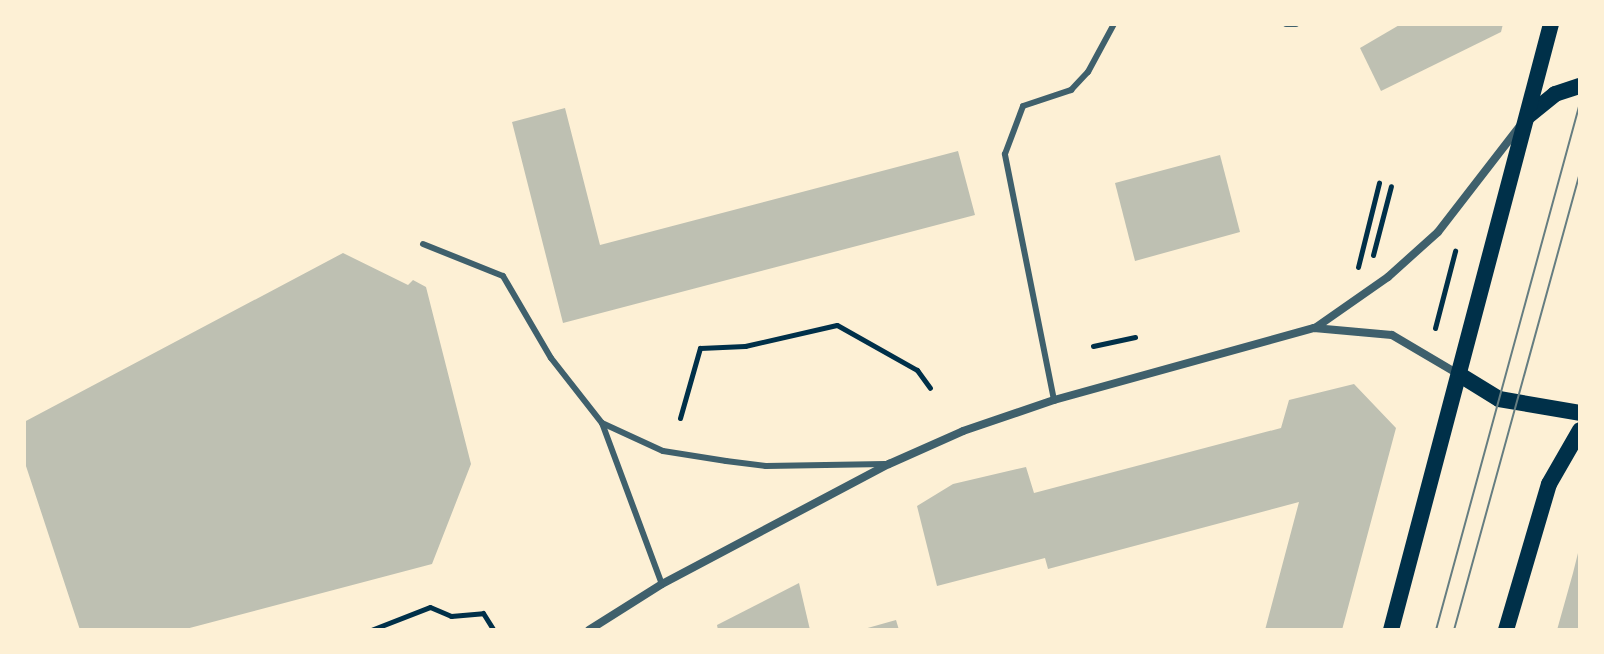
<!DOCTYPE html>
<style>
body{margin:0}
#map{position:relative;width:1604px;height:654px;overflow:hidden;background:#fdf0d5;font-family:Raleway,sans-serif}
div>[style]{position:absolute}
[style*='--x']{left:calc(var(--x)*1px);top:calc(var(--y)*1px);width:calc(var(--w)*1px);rotate:calc(var(--a)*1deg)}
.building>*{inset:0;background:#bec0b2}
.path>*{height:5px;margin:-2.5px;padding:0 2.5px;transform-origin:2.5px;border-radius:2.5px;background:#003049}
.service>*{height:6px;margin:-3px;padding:0 3px;transform-origin:3px;border-radius:3px;background:#3f606c}
.minor>*{height:8px;margin:-4px;padding:0 4px;transform-origin:4px;border-radius:4px;background:#3f606c}
.secondary>*{height:16px;margin:-8px;padding:0 8px;transform-origin:8px;border-radius:8px;background:#003049}
.tram>*{height:2px;margin:-1px;padding:0 1px;transform-origin:1px;border-radius:1px;background:#657d81}
span{translate:-50% -50%;white-space:nowrap;text-align:center;line-height:1.15;-webkit-text-stroke:7px #fdf0d5;paint-order:stroke}
.frame{position:absolute;inset:0;border:26px solid #fdf0d5;pointer-events:none}
</style>
<div id="map">
<div class="building">
<i style="clip-path:polygon(1401px 24px,1503px 24px,1501px 32px,1381px 91px,1360px 48px)"></i>
<i style="clip-path:polygon(565px 108px,600px 245px,958px 151px,975px 215px,563px 323px,512px 122px)"></i>
<i style="clip-path:polygon(1220px 155px,1240px 232px,1135px 261px,1115px 183px)"></i>
<i style="clip-path:polygon(343px 253px,408px 285px,413px 280px,426px 287px,471px 464px,432px 564px,182px 630px,80px 630px,24px 460px,24px 422px)"></i>
<i style="clip-path:polygon(1354px 384px,1396px 428px,1342px 630px,1265px 630px,1299px 502px,1048px 569px,1045px 558px,937px 586px,917px 506px,953px 484px,1026px 467px,1034px 493px,1281px 428px,1289px 400px)"></i>
<i style="clip-path:polygon(1579px 549px,1580px 630px,1557px 630px,1573px 573px)"></i>
<i style="clip-path:polygon(799px 583px,810px 630px,718px 630px,717px 625px)"></i>
<i style="clip-path:polygon(896px 620px,899px 630px,864px 630px,864px 629px)"></i>
</div>
<div class="path">
<i style="--x:1373;--y:255;--w:71;--a:-75.4"></i>
<i style="--x:1358;--y:267;--w:87;--a:-76"></i>
<i style="--x:1435;--y:328;--w:80;--a:-75.4"></i>
<i style="--x:1093;--y:346;--w:43;--a:-12.1"></i>
<i style="--x:680;--y:418;--w:73;--a:-74.1"></i>
<i style="--x:700;--y:348;--w:45;--a:-2.5"></i>
<i style="--x:745;--y:346;--w:94;--a:-12.9"></i>
<i style="--x:837;--y:325;--w:92;--a:29.4"></i>
<i style="--x:917;--y:370;--w:22;--a:54"></i>
<i style="--x:371;--y:630;--w:63;--a:-21.3"></i>
<i style="--x:430;--y:607;--w:23;--a:23"></i>
<i style="--x:451;--y:616;--w:32;--a:-5"></i>
<i style="--x:483;--y:613;--w:19;--a:58"></i>
</div>
<div class="service">
<i style="--x:1286;--y:24;--w:10;--a:0"></i>
<i style="--x:423;--y:244;--w:86;--a:21.8"></i>
<i style="--x:503;--y:276;--w:95;--a:59.7"></i>
<i style="--x:551;--y:358;--w:83;--a:51.9"></i>
<i style="--x:602;--y:423;--w:172;--a:69.6"></i>
<i style="--x:1054;--y:400;--w:251;--a:-101.3"></i>
<i style="--x:1005;--y:154;--w:51;--a:-69.4"></i>
<i style="--x:1023;--y:106;--w:51;--a:-18.4"></i>
<i style="--x:1071;--y:90;--w:25;--a:-47"></i>
<i style="--x:1088;--y:72;--w:55;--a:-61.6"></i>
<i style="--x:602;--y:423;--w:67;--a:24.7"></i>
<i style="--x:663;--y:451;--w:64;--a:9"></i>
<i style="--x:726;--y:461;--w:40;--a:7.1"></i>
<i style="--x:766;--y:466;--w:119;--a:-1"></i>
</div>
<div class="minor">
<i style="--x:1315;--y:328;--w:89;--a:-34.9"></i>
<i style="--x:1388;--y:277;--w:67;--a:-42"></i>
<i style="--x:1438;--y:232;--w:134;--a:-52.3"></i>
<i style="--x:589;--y:630;--w:86;--a:-32.2"></i>
<i style="--x:662;--y:584;--w:257;--a:-27.9"></i>
<i style="--x:889;--y:464;--w:81;--a:-24"></i>
<i style="--x:963;--y:431;--w:96;--a:-18.8"></i>
<i style="--x:1054;--y:400;--w:270;--a:-15.5"></i>
<i style="--x:1314;--y:328;--w:78;--a:5.1"></i>
<i style="--x:1392;--y:335;--w:79;--a:30.5"></i>
</div>
<div class="secondary">
<i style="--x:1528;--y:116;--w:35;--a:-39"></i>
<i style="--x:1555;--y:94;--w:26;--a:-18"></i>
<i style="--x:1460;--y:375;--w:46;--a:31.6"></i>
<i style="--x:1499;--y:399;--w:82;--a:9.8"></i>
<i style="--x:1391;--y:630;--w:627;--a:-75.21"></i>
<i style="--x:1506;--y:630;--w:152;--a:-73.6"></i>
<i style="--x:1549;--y:484;--w:62;--a:-60.1"></i>
</div>
<div class="tram">
<i style="--x:1436;--y:630;--w:546;--a:-74.72"></i>
<i style="--x:1454;--y:630;--w:475;--a:-74.6"></i>
</div>
<div class="frame"></div>
</div>
